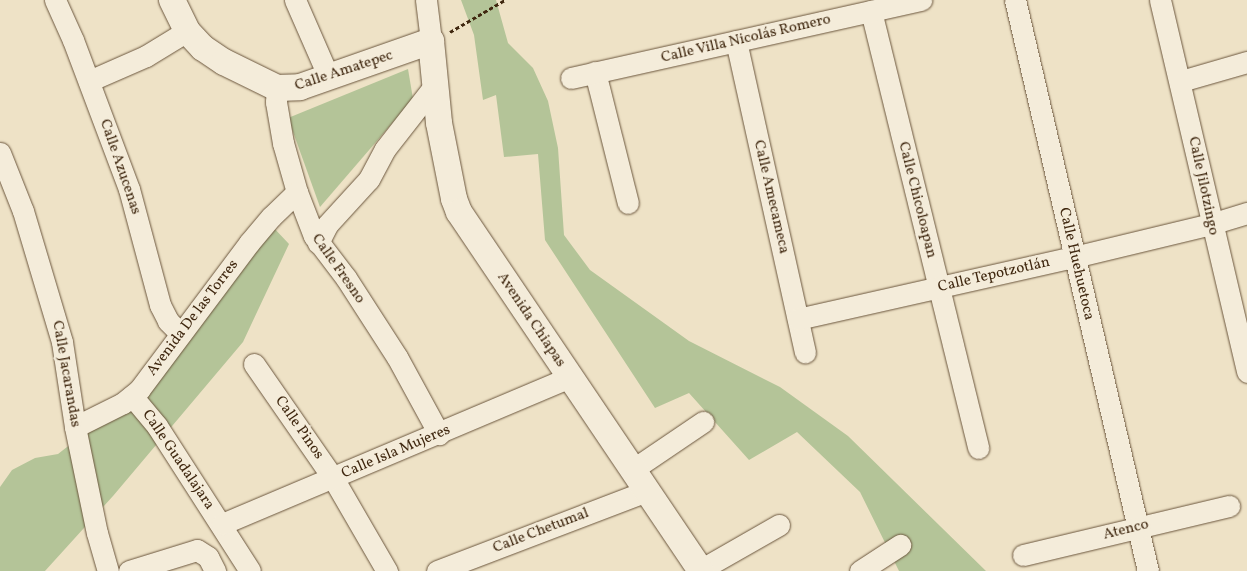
<!DOCTYPE html>
<meta charset="utf-8">
<style>
body{margin:0}
#map{position:relative;width:1247px;height:571px;overflow:hidden;background:#eee2c6;font-family:Vollkorn,serif}
div>[style]{position:absolute}
[style*='--x']{left:calc(var(--x)*1px);top:calc(var(--y)*1px);width:calc(var(--w)*1px);rotate:calc(var(--a)*1deg)}
.green>*{inset:0;background:#b4c498}
.path>*{height:3px;margin-top:-1.5px;transform-origin:0;background:repeating-linear-gradient(90deg,#3f270f 0 4px,transparent 0 6.5px)}
.roads{filter:drop-shadow(0 0 1px #6b563d) drop-shadow(0 0 1px #6b563d)}
.minor>*{height:21px;margin:-10.5px;padding:0 10.5px;transform-origin:10.5px;border-radius:10.5px;background:#f4ecda}
.tertiary>*{height:26px;margin:-13px;padding:0 13px;transform-origin:13px;border-radius:13px;background:#f4ecda}
span{translate:-50% -50%;white-space:nowrap;text-align:center;line-height:1.15;-webkit-text-stroke:4.5px #f4ecda;paint-order:stroke}
.street-label{font-size:15px;color:#3f270f}
</style>
<div id="map">
<div class="green">
<i style="clip-path:polygon(461px 0,496px 0,508px 43px,533px 68px,548px 101px,558px 148px,564px 235px,590px 270px,689px 341px,780px 387px,848px 436px,986px 571px,899px 571px,860px 492px,797px 432px,749px 460px,689px 393px,655px 408px,545px 240px,538px 154px,504px 157px,496px 95px,483px 100px,474px 35px)"></i>
<i style="clip-path:polygon(408px 69px,413px 99px,320px 207px,288px 118px)"></i>
<i style="clip-path:polygon(272px 226px,289px 244px,243px 342px,113px 496px,45px 571px,0 571px,0 487px,12px 470px,35px 458px,58px 454px,139px 391px)"></i>
</div>
<div class="path">
<i style="--x:450;--y:32;--w:64;--a:-30.2"></i>
</div>
<div class="roads">
<div class="minor">
<i style="--x:55;--y:0;--w:44;--a:65.8"></i>
<i style="--x:73;--y:40;--w:159;--a:69.4"></i>
<i style="--x:129;--y:189;--w:120;--a:75"></i>
<i style="--x:160;--y:305;--w:18;--a:63"></i>
<i style="--x:168;--y:321;--w:18;--a:45"></i>
<i style="--x:295;--y:0;--w:85;--a:66.4"></i>
<i style="--x:426;--y:0;--w:41;--a:83"></i>
<i style="--x:1015;--y:0;--w:586;--a:76.89"></i>
<i style="--x:1160;--y:0;--w:382;--a:76.8"></i>
<i style="--x:871;--y:11;--w:450;--a:76.2"></i>
<i style="--x:736;--y:41;--w:319;--a:77.5"></i>
<i style="--x:595;--y:72;--w:135;--a:75.9"></i>
<i style="--x:571;--y:78;--w:359;--a:-12.6"></i>
<i style="--x:89;--y:81;--w:62;--a:-23.7"></i>
<i style="--x:146;--y:56;--w:48;--a:-31.4"></i>
<i style="--x:1181;--y:81;--w:69;--a:-16.1"></i>
<i style="--x:277;--y:88;--w:14;--a:94"></i>
<i style="--x:276;--y:102;--w:42;--a:80.3"></i>
<i style="--x:283;--y:143;--w:51;--a:74.1"></i>
<i style="--x:297;--y:192;--w:47;--a:68.9"></i>
<i style="--x:314;--y:236;--w:53;--a:52.7"></i>
<i style="--x:346;--y:278;--w:94;--a:57.2"></i>
<i style="--x:397;--y:357;--w:88;--a:61.4"></i>
<i style="--x:0;--y:153;--w:62;--a:68.4"></i>
<i style="--x:23;--y:211;--w:137;--a:73.4"></i>
<i style="--x:62;--y:342;--w:86;--a:81.3"></i>
<i style="--x:75;--y:427;--w:108;--a:78.3"></i>
<i style="--x:97;--y:533;--w:40;--a:74"></i>
<i style="--x:318;--y:243;--w:20;--a:-63"></i>
<i style="--x:327;--y:225;--w:62;--a:-47.6"></i>
<i style="--x:369;--y:179;--w:34;--a:-62"></i>
<i style="--x:385;--y:149;--w:81;--a:-52"></i>
<i style="--x:798;--y:319;--w:283;--a:-12.7"></i>
<i style="--x:1074;--y:257;--w:141;--a:-13.5"></i>
<i style="--x:1211;--y:224;--w:38;--a:-17"></i>
<i style="--x:254;--y:364;--w:139;--a:55.3"></i>
<i style="--x:333;--y:478;--w:108;--a:59.9"></i>
<i style="--x:132;--y:396;--w:39;--a:50"></i>
<i style="--x:157;--y:426;--w:172;--a:57.3"></i>
<i style="--x:75;--y:427;--w:54;--a:-26.6"></i>
<i style="--x:123;--y:403;--w:21;--a:-39"></i>
<i style="--x:139;--y:390;--w:184;--a:-53.2"></i>
<i style="--x:249;--y:243;--w:34;--a:-50"></i>
<i style="--x:271;--y:217;--w:36;--a:-44"></i>
<i style="--x:632;--y:470;--w:86;--a:-34.1"></i>
<i style="--x:222;--y:524;--w:378;--a:-22.9"></i>
<i style="--x:1023;--y:555;--w:212;--a:-13.4"></i>
<i style="--x:700;--y:570;--w:91;--a:-29.7"></i>
<i style="--x:129;--y:571;--w:71;--a:-17.2"></i>
<i style="--x:197;--y:550;--w:13;--a:32"></i>
<i style="--x:208;--y:557;--w:16;--a:63"></i>
<i style="--x:437;--y:571;--w:224;--a:-20.9"></i>
<i style="--x:860;--y:571;--w:48;--a:-33"></i>
</div>
<div class="tertiary">
<i style="--x:172;--y:0;--w:34;--a:64"></i>
<i style="--x:187;--y:31;--w:23;--a:47"></i>
<i style="--x:203;--y:48;--w:25;--a:34"></i>
<i style="--x:224;--y:62;--w:59;--a:26.1"></i>
<i style="--x:277;--y:88;--w:23;--a:-2"></i>
<i style="--x:300;--y:87;--w:139;--a:-19.3"></i>
<i style="--x:431;--y:41;--w:82;--a:84.4"></i>
<i style="--x:439;--y:123;--w:77;--a:78.8"></i>
<i style="--x:454;--y:199;--w:14;--a:69"></i>
<i style="--x:459;--y:212;--w:433;--a:56"></i>
</div>
</div>
<div class="street-label">
<span style="left:746px;top:39px;rotate:-13deg">Calle Villa Nicolás Romero</span>
<span style="left:344px;top:71px;rotate:-18deg">Calle Amatepec</span>
<span style="left:120px;top:167px;rotate:71deg">Calle Azucenas</span>
<span style="left:1203px;top:186px;rotate:78deg">Calle Jilotzingo</span>
<span style="left:771px;top:197px;rotate:77deg">Calle Amecameca</span>
<span style="left:917px;top:200px;rotate:76deg">Calle Chicoloapan</span>
<span style="left:1076px;top:264px;rotate:77deg">Calle Huehuetoca</span>
<span style="left:338px;top:269px;rotate:55deg">Calle Fresno</span>
<span style="left:994px;top:275px;rotate:-13deg">Calle Tepotzotlán</span>
<span style="left:193px;top:318px;rotate:-53deg">Avenida De las Torres</span>
<span style="left:531px;top:320px;rotate:56deg">Avenida Chiapas</span>
<span style="left:66px;top:374px;rotate:80deg">Calle Jacarandas</span>
<span style="left:299px;top:428px;rotate:55deg">Calle Pinos</span>
<span style="left:396px;top:452px;rotate:-23deg">Calle Isla Mujeres</span>
<span style="left:178px;top:460px;rotate:56deg">Calle Guadalajara</span>
<span style="left:1126px;top:530px;rotate:-14deg">Atenco</span>
<span style="left:541px;top:531px;rotate:-21deg">Calle Chetumal</span>
</div>
</div>
